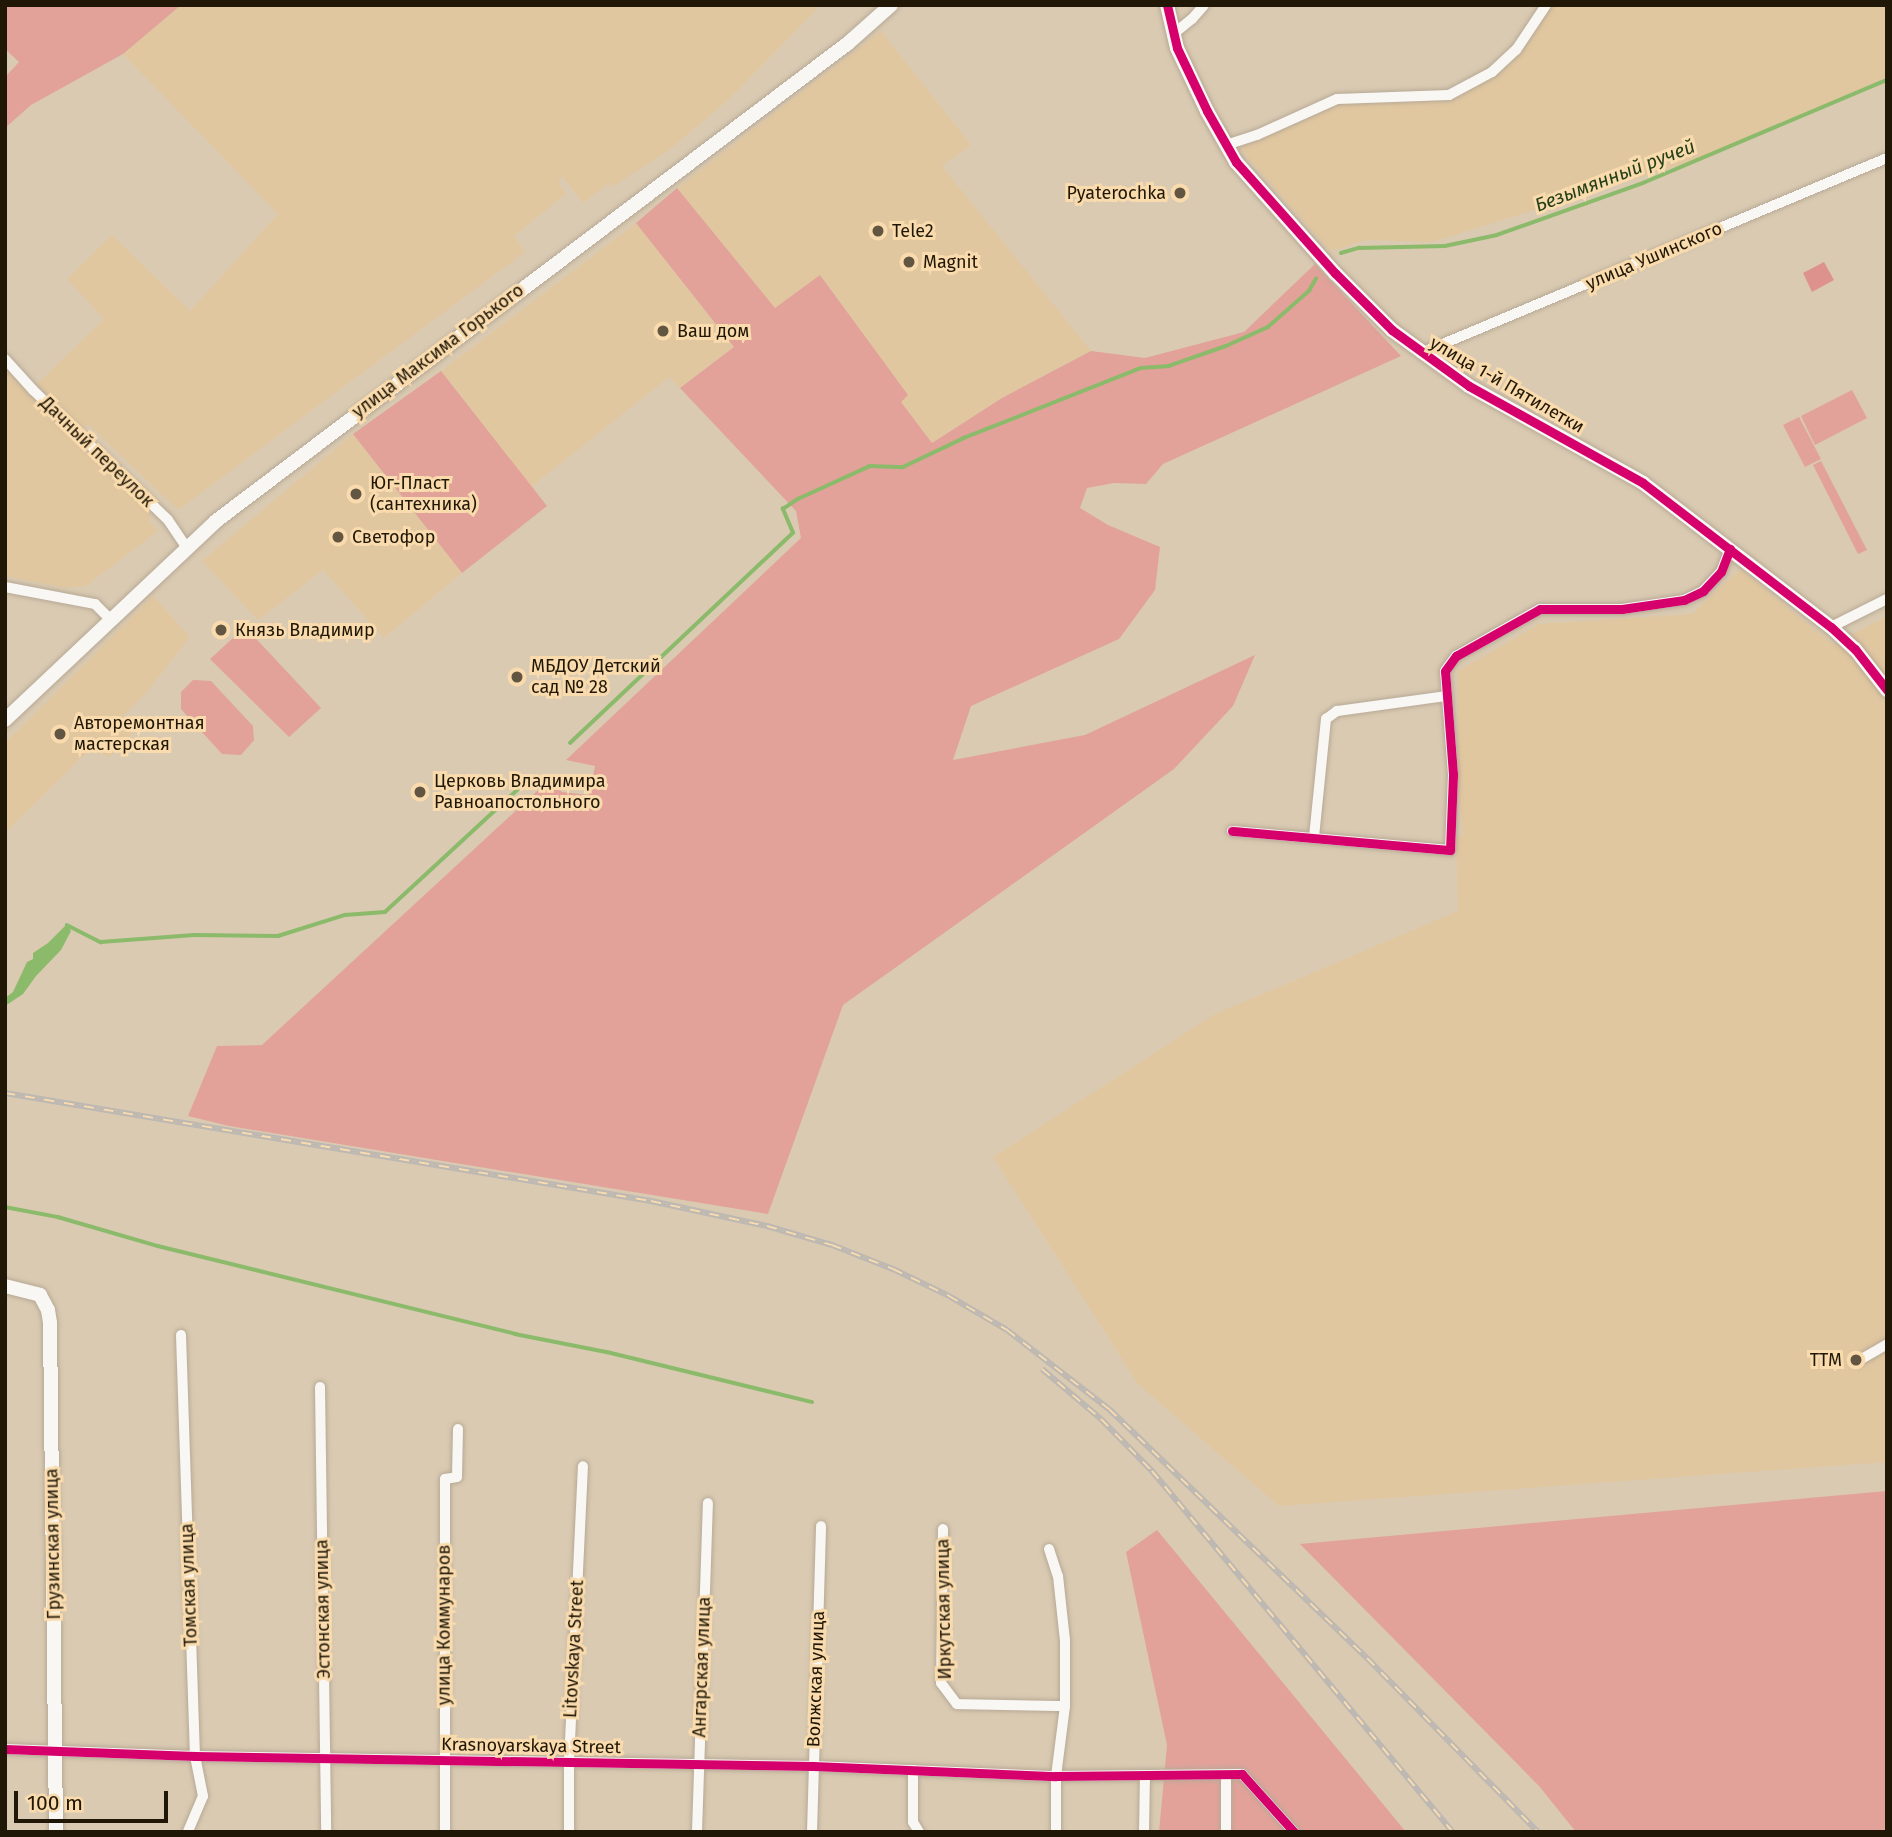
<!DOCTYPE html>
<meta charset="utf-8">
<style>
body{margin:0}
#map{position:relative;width:1892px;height:1837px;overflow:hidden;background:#dacab2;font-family:"Fira Sans",sans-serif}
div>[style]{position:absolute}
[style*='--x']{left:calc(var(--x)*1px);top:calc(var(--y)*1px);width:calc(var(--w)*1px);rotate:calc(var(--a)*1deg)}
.built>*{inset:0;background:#e1c7a0}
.green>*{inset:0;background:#e2a29a}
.forest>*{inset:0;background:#de928d}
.water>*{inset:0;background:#8cba6b}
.stream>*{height:3.5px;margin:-1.75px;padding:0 1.75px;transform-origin:1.75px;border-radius:1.75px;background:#8cba6b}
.roads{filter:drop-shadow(0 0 2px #b7a996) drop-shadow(0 0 2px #b7a996)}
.street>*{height:10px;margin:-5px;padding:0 5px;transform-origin:5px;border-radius:5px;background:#f9f7f3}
.secondary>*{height:14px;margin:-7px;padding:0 7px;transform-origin:7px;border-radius:7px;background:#f9f7f3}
.rail>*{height:6px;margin-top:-3px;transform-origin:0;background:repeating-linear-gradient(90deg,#f9dbad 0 10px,#bdb8b2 0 20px);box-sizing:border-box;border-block:2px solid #bdb8b2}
.cycleway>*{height:9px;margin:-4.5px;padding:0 4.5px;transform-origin:4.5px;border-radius:4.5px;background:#d6006c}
.dots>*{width:19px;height:19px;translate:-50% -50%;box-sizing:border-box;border:4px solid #f9dbad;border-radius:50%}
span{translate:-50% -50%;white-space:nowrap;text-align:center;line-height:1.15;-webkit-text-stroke:6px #f9dbad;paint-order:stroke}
.poi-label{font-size:18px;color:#211706}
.right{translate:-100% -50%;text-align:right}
.left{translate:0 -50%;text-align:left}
.street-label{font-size:18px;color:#211706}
.water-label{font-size:19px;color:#223f17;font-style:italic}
.frame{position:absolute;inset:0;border:7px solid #211706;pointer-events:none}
.scale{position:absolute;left:14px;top:1791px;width:154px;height:32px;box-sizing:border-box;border:4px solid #211706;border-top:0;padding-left:9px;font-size:21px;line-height:24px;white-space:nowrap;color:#211706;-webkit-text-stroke:5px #f9dbad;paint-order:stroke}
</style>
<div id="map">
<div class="built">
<i style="clip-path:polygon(181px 5px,821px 5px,727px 101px,669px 150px,612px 187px,609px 183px,583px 203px,563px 177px,558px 181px,566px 194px,514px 236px,525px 252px,178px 510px,88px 424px,83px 430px,37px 384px,104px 319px,67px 279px,112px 235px,190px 311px,278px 214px,123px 54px)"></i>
<i style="clip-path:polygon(1551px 5px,1887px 5px,1887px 77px,1709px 156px,1432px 242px,1367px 240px,1330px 251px,1239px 148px,1346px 102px,1455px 97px,1508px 65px)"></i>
<i style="clip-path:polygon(881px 31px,971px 145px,942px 166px,1091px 351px,1002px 398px,932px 443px,900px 401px,907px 395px,820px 275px,775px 309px,677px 188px)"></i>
<i style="clip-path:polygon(636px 223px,734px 347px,680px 388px,669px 377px,531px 487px,441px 371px)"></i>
<i style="clip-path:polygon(5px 366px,151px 515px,149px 521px,158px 531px,86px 586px,66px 588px,5px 576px)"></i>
<i style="clip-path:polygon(353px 434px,462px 573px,384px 638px,323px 570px,258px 620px,202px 561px)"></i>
<i style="clip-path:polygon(1740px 569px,1833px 644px,1887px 616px,1887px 1462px,1279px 1506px,1138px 1384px,993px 1157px,1215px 1014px,1458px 911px,1456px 837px,1463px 834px,1457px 777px,1458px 671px,1539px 624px,1692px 614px)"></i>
<i style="clip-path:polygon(153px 596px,190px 637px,147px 692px,120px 719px,133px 734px,109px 757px,89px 750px,5px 833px,5px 743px)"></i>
</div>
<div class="green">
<i style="clip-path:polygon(5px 5px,181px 5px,123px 54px,31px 105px,5px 128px,5px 77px,19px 62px,5px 49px)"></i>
<i style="clip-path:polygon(677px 188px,775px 308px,820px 275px,908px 395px,901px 402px,932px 443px,1002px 398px,1091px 351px,1145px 358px,1244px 332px,1315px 264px,1401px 356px,1163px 464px,1146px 484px,1114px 483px,1087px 488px,1080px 508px,1108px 525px,1160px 547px,1155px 590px,1119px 639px,971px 706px,953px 760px,1085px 735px,1255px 655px,1233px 706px,1174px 769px,843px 1005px,768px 1214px,229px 1126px,188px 1116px,217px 1046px,262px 1045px,548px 781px,562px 792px,589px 795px,595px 766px,566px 760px,801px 538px,796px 511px,680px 388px,734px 347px,636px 223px)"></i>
<i style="clip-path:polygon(441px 371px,547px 506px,462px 573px,353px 434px)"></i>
<i style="clip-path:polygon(1852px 390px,1867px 418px,1815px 445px,1801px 416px)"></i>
<i style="clip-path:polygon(1799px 417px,1821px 459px,1805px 467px,1783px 425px)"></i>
<i style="clip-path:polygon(1821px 461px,1867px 550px,1858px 554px,1813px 465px)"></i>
<i style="clip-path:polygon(245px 627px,321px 708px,289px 737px,210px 659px)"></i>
<i style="clip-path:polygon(193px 680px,211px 681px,253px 726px,254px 740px,241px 755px,222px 754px,181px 709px,181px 692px)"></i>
<i style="clip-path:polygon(1887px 1491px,1887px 1832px,1576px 1832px,1539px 1786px,1300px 1544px)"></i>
<i style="clip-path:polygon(1157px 1530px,1406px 1832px,1159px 1832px,1167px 1745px,1126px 1552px)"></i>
</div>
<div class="forest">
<i style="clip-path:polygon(1824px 262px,1834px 280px,1812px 292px,1803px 273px)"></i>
</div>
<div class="water">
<i style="clip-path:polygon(67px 924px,71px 931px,61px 950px,36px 976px,23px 994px,5px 1006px,5px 998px,13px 992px,27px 962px,33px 959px,33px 953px,48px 943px)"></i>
</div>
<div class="stream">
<i style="--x:1341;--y:253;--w:19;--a:-16"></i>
<i style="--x:1359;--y:248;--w:86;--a:-1.3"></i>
<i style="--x:1445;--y:246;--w:53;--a:-11.9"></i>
<i style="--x:1497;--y:235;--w:155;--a:-19.6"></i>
<i style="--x:1643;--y:183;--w:265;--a:-22.9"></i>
<i style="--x:570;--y:743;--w:306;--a:-43.3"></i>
<i style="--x:793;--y:533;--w:26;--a:-113"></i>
<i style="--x:783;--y:509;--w:18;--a:-34"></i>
<i style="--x:798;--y:499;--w:79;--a:-24.6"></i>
<i style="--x:870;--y:466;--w:33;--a:2"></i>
<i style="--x:903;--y:467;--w:68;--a:-25.4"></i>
<i style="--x:964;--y:438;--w:190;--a:-21.6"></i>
<i style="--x:1141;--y:368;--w:28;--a:-4"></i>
<i style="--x:1169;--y:366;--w:60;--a:-19.3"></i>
<i style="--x:1226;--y:346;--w:46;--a:-24.3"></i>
<i style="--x:1268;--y:327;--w:55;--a:-41.3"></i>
<i style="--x:1309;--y:291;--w:14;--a:-60"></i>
<i style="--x:67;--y:925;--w:38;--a:27"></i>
<i style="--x:101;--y:942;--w:93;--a:-4.3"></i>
<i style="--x:194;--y:935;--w:84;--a:0.7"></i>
<i style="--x:278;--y:936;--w:70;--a:-17.4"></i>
<i style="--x:345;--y:915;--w:40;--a:-4.3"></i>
<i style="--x:385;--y:912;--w:180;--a:-42.7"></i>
<i style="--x:5;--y:1207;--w:54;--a:10.7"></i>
<i style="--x:58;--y:1217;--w:104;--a:16.2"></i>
<i style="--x:158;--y:1246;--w:368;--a:13.8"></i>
<i style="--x:515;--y:1334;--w:94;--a:11.1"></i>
<i style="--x:607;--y:1352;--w:211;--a:13.7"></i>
</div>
<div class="roads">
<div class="street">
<i style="--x:1172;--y:35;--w:26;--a:-39"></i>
<i style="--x:1192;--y:19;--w:18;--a:-49"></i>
<i style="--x:1226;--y:145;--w:33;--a:-18"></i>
<i style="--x:1257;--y:135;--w:88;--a:-24.2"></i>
<i style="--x:1337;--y:99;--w:112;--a:-2"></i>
<i style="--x:1449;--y:95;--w:49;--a:-28.1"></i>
<i style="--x:1492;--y:72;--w:33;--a:-43"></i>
<i style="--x:1516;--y:50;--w:54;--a:-56.3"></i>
<i style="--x:1421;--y:353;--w:505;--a:-22.71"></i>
<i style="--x:5;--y:359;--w:42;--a:47.9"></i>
<i style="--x:33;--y:390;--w:187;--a:43.9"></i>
<i style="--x:168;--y:520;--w:32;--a:56"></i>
<i style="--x:5;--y:587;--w:92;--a:10.7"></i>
<i style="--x:95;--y:604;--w:21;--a:45"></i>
<i style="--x:1831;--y:627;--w:63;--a:-26.6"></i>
<i style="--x:1232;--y:831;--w:219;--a:5"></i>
<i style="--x:1450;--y:850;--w:76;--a:-87.7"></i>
<i style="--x:1453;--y:774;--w:103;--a:-94.4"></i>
<i style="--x:1445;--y:671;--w:19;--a:-54"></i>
<i style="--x:1456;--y:656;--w:96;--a:-29.2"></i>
<i style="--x:1540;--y:609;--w:82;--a:0"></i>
<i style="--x:1622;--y:609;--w:63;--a:-8.3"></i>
<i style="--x:1684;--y:600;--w:21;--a:-25"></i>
<i style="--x:1703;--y:591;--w:26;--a:-47"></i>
<i style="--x:1721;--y:572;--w:25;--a:-69"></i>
<i style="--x:1314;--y:837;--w:119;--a:-84.2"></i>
<i style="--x:1326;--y:719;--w:14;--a:-36"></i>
<i style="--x:1337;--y:711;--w:110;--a:-7.8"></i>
<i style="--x:181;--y:1335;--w:421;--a:88.1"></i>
<i style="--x:195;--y:1756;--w:41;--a:78.7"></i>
<i style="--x:203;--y:1796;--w:39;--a:113"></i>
<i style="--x:1858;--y:1361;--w:34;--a:-30"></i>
<i style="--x:320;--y:1387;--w:445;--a:89.2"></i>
<i style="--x:943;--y:1529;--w:154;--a:90.7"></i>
<i style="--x:941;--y:1683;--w:26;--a:53"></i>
<i style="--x:957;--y:1704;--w:108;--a:1.1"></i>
<i style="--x:1049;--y:1549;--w:28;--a:72"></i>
<i style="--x:1058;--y:1576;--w:64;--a:83.8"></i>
<i style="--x:1065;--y:1640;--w:66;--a:90"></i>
<i style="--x:1065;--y:1706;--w:71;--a:97.3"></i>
<i style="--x:1056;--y:1776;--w:56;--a:90"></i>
<i style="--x:5;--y:1749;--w:190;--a:2.1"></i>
<i style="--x:195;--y:1756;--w:618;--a:0.93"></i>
<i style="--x:813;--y:1766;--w:243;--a:2.4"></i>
<i style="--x:1056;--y:1776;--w:186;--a:-0.6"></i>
<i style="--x:1242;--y:1774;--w:78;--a:48.1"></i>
<i style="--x:913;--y:1770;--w:52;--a:90"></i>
<i style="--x:913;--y:1822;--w:12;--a:59"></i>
<i style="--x:445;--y:1832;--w:353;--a:-90"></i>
<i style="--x:445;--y:1479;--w:12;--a:-9"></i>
<i style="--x:457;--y:1477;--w:48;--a:-88.8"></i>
<i style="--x:569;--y:1832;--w:70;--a:-90"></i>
<i style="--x:569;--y:1762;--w:296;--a:-87.3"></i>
<i style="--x:697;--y:1832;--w:329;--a:-88.1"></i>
<i style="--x:812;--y:1832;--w:306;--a:-88.3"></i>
<i style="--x:1144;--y:1832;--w:57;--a:-89"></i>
<i style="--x:1226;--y:1832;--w:57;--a:-90"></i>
</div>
<div class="secondary">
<i style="--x:1167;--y:5;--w:44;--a:76.9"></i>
<i style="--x:1177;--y:48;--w:70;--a:64.5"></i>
<i style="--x:1207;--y:111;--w:59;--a:60.4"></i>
<i style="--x:1236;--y:162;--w:149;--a:48.3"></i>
<i style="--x:1335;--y:273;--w:81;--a:45"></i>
<i style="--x:1392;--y:330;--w:95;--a:36"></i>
<i style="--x:1469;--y:386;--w:199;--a:29.1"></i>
<i style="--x:1643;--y:483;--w:237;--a:37.5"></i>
<i style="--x:1831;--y:627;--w:33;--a:43"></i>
<i style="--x:1855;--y:649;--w:52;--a:52"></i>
<i style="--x:5;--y:720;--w:290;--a:-43.3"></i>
<i style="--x:216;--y:521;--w:791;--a:-37.09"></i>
<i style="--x:847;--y:44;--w:59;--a:-41.6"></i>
<i style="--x:5;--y:1286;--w:36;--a:14"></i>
<i style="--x:40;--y:1295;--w:17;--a:62"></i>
<i style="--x:48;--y:1310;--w:13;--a:81"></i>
<i style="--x:50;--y:1323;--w:509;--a:89.32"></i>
</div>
</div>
<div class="rail">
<i style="--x:5;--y:1093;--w:655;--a:9.49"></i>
<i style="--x:651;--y:1201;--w:119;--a:12.2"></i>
<i style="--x:767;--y:1226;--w:68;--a:16.3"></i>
<i style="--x:832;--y:1245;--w:66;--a:21.5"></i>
<i style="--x:893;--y:1269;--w:62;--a:25.7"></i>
<i style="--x:949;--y:1296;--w:67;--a:30.4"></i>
<i style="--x:1007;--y:1330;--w:129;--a:37.8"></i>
<i style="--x:1109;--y:1409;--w:359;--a:44"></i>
<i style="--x:1367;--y:1658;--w:244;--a:45.5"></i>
<i style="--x:1042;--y:1369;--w:77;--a:40.3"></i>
<i style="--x:1101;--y:1419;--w:73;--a:45.6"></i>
<i style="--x:1152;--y:1471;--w:470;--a:50.2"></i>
</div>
<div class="cycleway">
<i style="--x:1167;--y:5;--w:44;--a:76.9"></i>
<i style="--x:1177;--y:48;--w:70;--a:64.5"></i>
<i style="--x:1207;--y:111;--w:59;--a:60.4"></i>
<i style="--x:1236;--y:162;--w:149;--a:48.3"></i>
<i style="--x:1335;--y:273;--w:81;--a:45"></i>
<i style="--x:1392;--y:330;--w:95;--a:36"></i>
<i style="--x:1469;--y:386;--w:199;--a:29.1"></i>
<i style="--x:1643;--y:483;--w:237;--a:37.5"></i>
<i style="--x:1831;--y:627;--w:33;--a:43"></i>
<i style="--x:1855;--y:649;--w:52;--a:52"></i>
<i style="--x:1232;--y:831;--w:219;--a:5"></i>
<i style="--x:1450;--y:850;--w:76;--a:-87.7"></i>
<i style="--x:1453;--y:774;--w:103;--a:-94.4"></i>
<i style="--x:1445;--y:671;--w:19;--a:-54"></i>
<i style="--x:1456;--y:656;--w:96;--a:-29.2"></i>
<i style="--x:1540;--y:609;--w:82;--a:0"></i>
<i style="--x:1622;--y:609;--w:63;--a:-8.3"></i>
<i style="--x:1684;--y:600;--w:21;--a:-25"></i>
<i style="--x:1703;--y:591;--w:26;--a:-47"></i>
<i style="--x:1721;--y:572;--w:25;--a:-69"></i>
<i style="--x:5;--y:1749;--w:190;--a:2.1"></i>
<i style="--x:195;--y:1756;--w:618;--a:0.93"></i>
<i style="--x:813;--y:1766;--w:243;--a:2.4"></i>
<i style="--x:1056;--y:1776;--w:186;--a:-0.6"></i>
<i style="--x:1242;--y:1774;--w:78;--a:48.1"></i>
</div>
<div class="dots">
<i style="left:1180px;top:193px;background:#625642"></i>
<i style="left:878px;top:231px;background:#625642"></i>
<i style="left:909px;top:262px;background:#625642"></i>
<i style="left:663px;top:331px;background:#625642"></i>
<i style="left:356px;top:494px;background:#625642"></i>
<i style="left:338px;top:537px;background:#625642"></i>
<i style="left:221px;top:630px;background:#625642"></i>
<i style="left:517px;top:677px;background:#625642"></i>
<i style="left:60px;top:734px;background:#625642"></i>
<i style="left:420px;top:792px;background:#625642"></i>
<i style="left:1856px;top:1360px;background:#625642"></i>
</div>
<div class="poi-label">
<span class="right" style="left:1166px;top:193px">Pyaterochka</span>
<span class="left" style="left:892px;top:231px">Tele2</span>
<span class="left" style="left:923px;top:262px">Magnit</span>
<span class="left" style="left:677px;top:331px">Ваш дом</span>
<span class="left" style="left:370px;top:494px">Юг-Пласт<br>(сантехника)</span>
<span class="left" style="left:352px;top:537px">Светофор</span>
<span class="left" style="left:235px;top:630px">Князь Владимир</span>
<span class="left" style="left:531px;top:677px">МБДОУ Детский<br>сад № 28</span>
<span class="left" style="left:74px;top:734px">Авторемонтная<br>мастерская</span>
<span class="left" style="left:434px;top:792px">Церковь Владимира<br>Равноапостольного</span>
<span class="right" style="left:1842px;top:1360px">ТТМ</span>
</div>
<div class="street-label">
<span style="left:1654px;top:256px;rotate:-23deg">улица Ушинского</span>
<span style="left:438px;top:351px;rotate:-37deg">улица Максима Горького</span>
<span style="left:1507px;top:385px;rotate:30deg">улица 1-й Пятилетки</span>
<span style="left:97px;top:452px;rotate:44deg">Дачный переулок</span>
<span style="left:53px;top:1544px;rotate:-91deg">Грузинская улица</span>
<span style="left:189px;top:1585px;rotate:-92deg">Томская улица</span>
<span style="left:323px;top:1609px;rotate:-91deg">Эстонская улица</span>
<span style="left:944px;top:1609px;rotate:-91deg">Иркутская улица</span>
<span style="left:444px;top:1625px;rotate:-90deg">улица Коммунаров</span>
<span style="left:574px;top:1649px;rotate:-87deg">Litovskaya Street</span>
<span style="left:702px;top:1667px;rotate:-88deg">Ангарская улица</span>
<span style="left:816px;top:1679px;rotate:-88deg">Волжская улица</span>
<span style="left:531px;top:1746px;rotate:1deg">Krasnoyarskaya Street</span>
</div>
<div class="water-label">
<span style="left:1615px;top:176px;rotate:-21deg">Безымянный ручей</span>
</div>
<div class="frame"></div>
<div class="scale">100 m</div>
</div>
